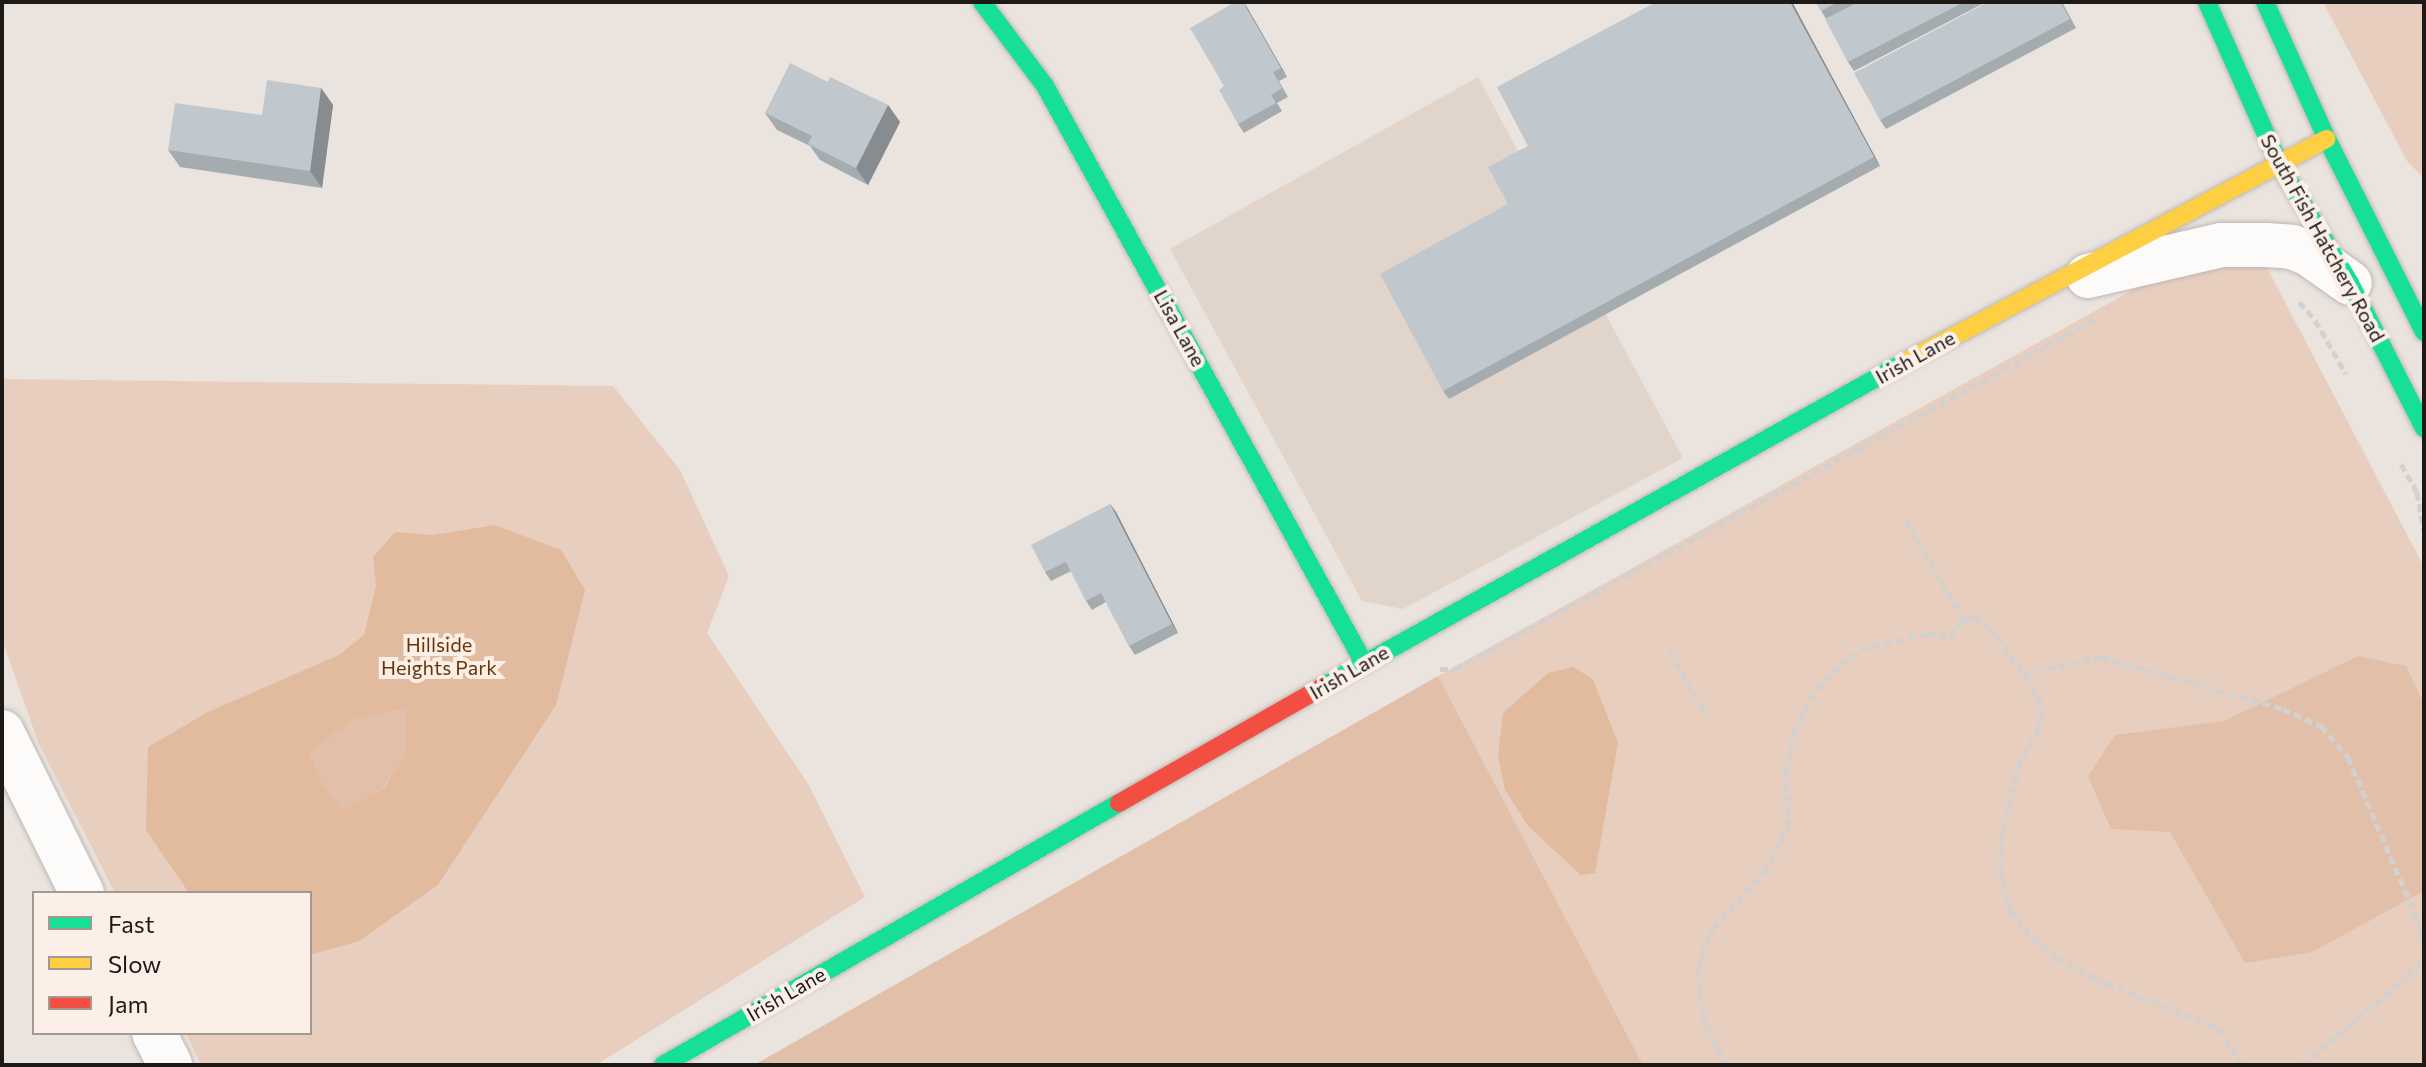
<!DOCTYPE html>
<style>
body{margin:0}
#map{position:relative;width:2426px;height:1067px;overflow:hidden;background:#eae3de;font-family:Commissioner,sans-serif}
div>[style]{position:absolute}
[style*='--x']{left:calc(var(--x)*1px);top:calc(var(--y)*1px);width:calc(var(--w)*1px);rotate:calc(var(--a)*1deg)}
.built>*{inset:0;background:#e1d4cb}
.green>*{inset:0;background:#e8cebe}
.forest>*{inset:0;background:#e1bfa9}
.water>*{inset:0;background:#e2ba9e}
.path>*{height:5px;margin-top:-2.5px;transform-origin:0;background:repeating-linear-gradient(90deg,#d3d1d0 0 8px,transparent 0 12px)}
.roads{filter:drop-shadow(0 0 2px #bdb8b4) drop-shadow(0 0 2px #bdb8b4)}
.street>*{height:44px;margin:-22px;padding:0 22px;transform-origin:22px;border-radius:22px;background:#fcfbfa}
.fast>*{height:18px;margin:-9px;padding:0 9px;transform-origin:9px;border-radius:9px;background:#16e098}
.slow>*{height:18px;margin:-9px;padding:0 9px;transform-origin:9px;border-radius:9px;background:#ffcf43}
.jam>*{height:18px;margin:-9px;padding:0 9px;transform-origin:9px;border-radius:9px;background:#f24e42}
.wall>*{inset:0;background:#a5acb0}
.shaded-wall>*{inset:0;background:#868c90}
.building>*{inset:0;background:#c0c8cd}
span{translate:-50% -50%;white-space:nowrap;text-align:center;line-height:1.15;-webkit-text-stroke:8px #fbefe7;paint-order:stroke}
.street-label{font-size:20px;color:#1d1916}
.park-label{font-size:20px;color:#683509}
.frame{position:absolute;inset:0;border:4px solid #1d1916;pointer-events:none}
.legend{position:absolute;left:32px;top:891px;width:280px;height:144px;box-sizing:border-box;background:#fbefe7;border:2px solid #a29993;margin:0;padding:10px 14px;list-style:none;font-size:24px;color:#1d1916}
.legend li{display:flex;align-items:center;gap:16px;height:40px}
.legend b{width:40px;border:2px solid #a29993}
</style>
<div id="map">
<div class="built">
<i style="clip-path:polygon(1478px 77px,1683px 458px,1403px 609px,1362px 601px,1170px 249px)"></i>
</div>
<div class="green">
<i style="clip-path:polygon(2323px 2px,2424px 2px,2424px 178px,2407px 161px)"></i>
<i style="clip-path:polygon(2222px 262px,2266px 266px,2424px 567px,2424px 1065px,1643px 1065px,1438px 676px,2156px 277px)"></i>
<i style="clip-path:polygon(2px 379px,613px 386px,680px 470px,729px 576px,707px 633px,807px 782px,865px 897px,596px 1065px,201px 1065px,186px 1033px,310px 1033px,310px 893px,115px 893px,38px 742px,2px 639px)"></i>
</div>
<div class="forest">
<i style="clip-path:polygon(2358px 656px,2406px 666px,2424px 704px,2424px 891px,2312px 952px,2245px 963px,2170px 832px,2111px 829px,2088px 776px,2115px 735px,2224px 721px)"></i>
<i style="clip-path:polygon(1438px 676px,1643px 1065px,754px 1065px)"></i>
<i style="clip-path:polygon(408px 708px,407px 750px,383px 788px,342px 810px,322px 783px,309px 752px,353px 720px)"></i>
</div>
<div class="water">
<i style="clip-path:polygon(evenodd,495px 525px,561px 550px,585px 590px,556px 705px,438px 885px,359px 941px,310px 955px,310px 893px,189px 893px,146px 830px,148px 747px,208px 712px,339px 655px,364px 635px,376px 586px,373px 557px,395px 532px,433px 535px,495px 525px,407px 708px,407px 750px,384px 788px,342px 810px,322px 783px,309px 752px,353px 720px,407px 708px)"></i>
<i style="clip-path:polygon(1573px 667px,1593px 679px,1618px 743px,1595px 873px,1581px 875px,1529px 827px,1505px 790px,1498px 755px,1503px 713px,1548px 673px)"></i>
</div>
<div class="path">
<i style="--x:2299;--y:302;--w:24;--a:48"></i>
<i style="--x:2315;--y:320;--w:62;--a:60.1"></i>
<i style="--x:2401;--y:464;--w:32;--a:60"></i>
<i style="--x:2417;--y:492;--w:40;--a:80"></i>
<i style="--x:1905;--y:520;--w:116;--a:59.5"></i>
<i style="--x:1669;--y:651;--w:75;--a:59.7"></i>
<i style="--x:1440;--y:669;--w:15;--a:0"></i>
<i style="--x:1455;--y:669;--w:730;--a:-28.64"></i>
<i style="--x:2024;--y:674;--w:79;--a:-12.4"></i>
<i style="--x:2101;--y:657;--w:189;--a:15.9"></i>
<i style="--x:2283;--y:709;--w:42;--a:24.1"></i>
<i style="--x:2321;--y:726;--w:41;--a:48.9"></i>
<i style="--x:2348;--y:757;--w:184;--a:66.9"></i>
<i style="--x:2420;--y:926;--w:29;--a:82"></i>
<i style="--x:1727;--y:1065;--w:46;--a:-118.8"></i>
<i style="--x:1705;--y:1025;--w:49;--a:-98.3"></i>
<i style="--x:1698;--y:977;--w:22;--a:-82"></i>
<i style="--x:1701;--y:955;--w:30;--a:-66"></i>
<i style="--x:1713;--y:928;--w:76;--a:-47.7"></i>
<i style="--x:1764;--y:872;--w:51;--a:-61.9"></i>
<i style="--x:1788;--y:827;--w:54;--a:-92.1"></i>
<i style="--x:1786;--y:773;--w:42;--a:-79"></i>
<i style="--x:1794;--y:732;--w:37;--a:-64"></i>
<i style="--x:1810;--y:699;--w:35;--a:-50"></i>
<i style="--x:1833;--y:672;--w:36;--a:-39"></i>
<i style="--x:1861;--y:649;--w:68;--a:-12.8"></i>
<i style="--x:1927;--y:634;--w:23;--a:5"></i>
<i style="--x:1950;--y:636;--w:21;--a:-49"></i>
<i style="--x:1964;--y:620;--w:9;--a:-18"></i>
<i style="--x:1973;--y:617;--w:19;--a:32"></i>
<i style="--x:1989;--y:627;--w:24;--a:52"></i>
<i style="--x:2004;--y:646;--w:60;--a:55.8"></i>
<i style="--x:2038;--y:696;--w:16;--a:75"></i>
<i style="--x:2042;--y:711;--w:17;--a:100"></i>
<i style="--x:2039;--y:728;--w:40;--a:119.7"></i>
<i style="--x:2019;--y:763;--w:75;--a:103.1"></i>
<i style="--x:2002;--y:836;--w:34;--a:93"></i>
<i style="--x:2000;--y:870;--w:40;--a:75.6"></i>
<i style="--x:2010;--y:909;--w:36;--a:53"></i>
<i style="--x:2032;--y:938;--w:32;--a:39"></i>
<i style="--x:2057;--y:958;--w:55;--a:27"></i>
<i style="--x:2106;--y:983;--w:121;--a:21.9"></i>
<i style="--x:2218;--y:1028;--w:44;--a:57"></i>
<i style="--x:2302;--y:1065;--w:137;--a:-40"></i>
<i style="--x:2407;--y:977;--w:25;--a:-48"></i>
</div>
<div class="roads">
<div class="street">
<i style="--x:2088;--y:276;--w:137;--a:-13.1"></i>
<i style="--x:2221;--y:245;--w:45;--a:0"></i>
<i style="--x:2266;--y:245;--w:26;--a:4"></i>
<i style="--x:2292;--y:247;--w:18;--a:22"></i>
<i style="--x:2309;--y:254;--w:50;--a:35.3"></i>
<i style="--x:2;--y:732;--w:180;--a:63.6"></i>
<i style="--x:154;--y:1033;--w:36;--a:63"></i>
</div>
<div class="fast">
<i style="--x:982;--y:2;--w:105;--a:53.1"></i>
<i style="--x:1045;--y:86;--w:659;--a:61.06"></i>
<i style="--x:2207;--y:2;--w:177;--a:66"></i>
<i style="--x:2279;--y:164;--w:139;--a:59.2"></i>
<i style="--x:2350;--y:283;--w:163;--a:63"></i>
<i style="--x:2265;--y:2;--w:150;--a:65.7"></i>
<i style="--x:2327;--y:139;--w:216;--a:63.3"></i>
<i style="--x:1324;--y:686;--w:665;--a:-29.15"></i>
<i style="--x:663;--y:1065;--w:526;--a:-29.88"></i>
</div>
<div class="slow">
<i style="--x:1905;--y:362;--w:477;--a:-27.9"></i>
</div>
<div class="jam">
<i style="--x:1119;--y:803;--w:236;--a:-29.7"></i>
</div>
</div>
<div class="wall">
<i style="clip-path:polygon(1243px 2px,1287px 77px,1279px 81px,1288px 97px,1277px 103px,1282px 111px,1244px 133px,1238px 124px,1224px 86px)"></i>
<i style="clip-path:polygon(1792px 2px,1880px 166px,1449px 399px,1443px 391px,1508px 204px)"></i>
<i style="clip-path:polygon(1816px 2px,1986px 2px,1854px 71px,1848px 62px,1826px 19px)"></i>
<i style="clip-path:polygon(2062px 2px,2076px 28px,1886px 129px,1880px 120px)"></i>
<i style="clip-path:polygon(828px 82px,888px 105px,900px 122px,868px 185px,820px 160px,810px 146px,777px 130px,765px 113px)"></i>
<i style="clip-path:polygon(321px 88px,333px 105px,322px 188px,180px 167px,168px 150px,262px 115px)"></i>
<i style="clip-path:polygon(1110px 504px,1116px 512px,1178px 633px,1135px 655px,1129px 646px,1106px 602px,1092px 610px,1086px 601px,1071px 571px,1051px 581px,1045px 572px)"></i>
</div>
<div class="shaded-wall">
<i style="clip-path:polygon(1243px 2px,1247px 7px,1287px 77px,1281px 68px)"></i>
<i style="clip-path:polygon(1790px 2px,1792px 2px,1880px 166px,1874px 157px)"></i>
<i style="clip-path:polygon(321px 88px,333px 105px,322px 188px,310px 171px)"></i>
<i style="clip-path:polygon(888px 105px,900px 122px,868px 185px,856px 168px)"></i>
<i style="clip-path:polygon(1110px 504px,1116px 512px,1178px 633px,1172px 624px)"></i>
</div>
<div class="building">
<i style="clip-path:polygon(1235px 2px,1243px 2px,1281px 68px,1273px 72px,1282px 88px,1271px 95px,1276px 103px,1238px 124px,1219px 90px,1224px 86px,1190px 28px)"></i>
<i style="clip-path:polygon(1656px 2px,1790px 2px,1874px 157px,1443px 391px,1380px 274px,1508px 204px,1488px 167px,1528px 146px,1497px 87px)"></i>
<i style="clip-path:polygon(1816px 2px,1838px 2px,1821px 11px)"></i>
<i style="clip-path:polygon(1858px 2px,1964px 2px,1848px 62px,1825px 19px)"></i>
<i style="clip-path:polygon(1988px 2px,2060px 2px,2070px 19px,1880px 120px,1854px 73px)"></i>
<i style="clip-path:polygon(790px 63px,828px 82px,830px 77px,888px 105px,856px 168px,808px 144px,812px 136px,765px 113px)"></i>
<i style="clip-path:polygon(267px 80px,321px 88px,310px 171px,168px 150px,175px 103px,262px 115px)"></i>
<i style="clip-path:polygon(1110px 504px,1172px 624px,1129px 646px,1101px 593px,1086px 601px,1066px 562px,1045px 572px,1031px 545px)"></i>
</div>
<div class="street-label">
<span style="left:2323px;top:238px;rotate:61deg">South Fish Hatchery Road</span>
<span style="left:1180px;top:328px;rotate:61deg">Lisa Lane</span>
<span style="left:1915px;top:357px;rotate:-29deg">Irish Lane</span>
<span style="left:1349px;top:672px;rotate:-30deg">Irish Lane</span>
<span style="left:786px;top:994px;rotate:-30deg">Irish Lane</span>
</div>
<div class="park-label">
<span style="left:439px;top:656px">Hillside<br>Heights Park</span>
</div>
<div class="frame"></div>
<ul class="legend">
<li><b style="height:10px;background:#16e098"></b>Fast</li>
<li><b style="height:10px;background:#ffcf43"></b>Slow</li>
<li><b style="height:10px;background:#f24e42"></b>Jam</li>
</ul>
</div>
